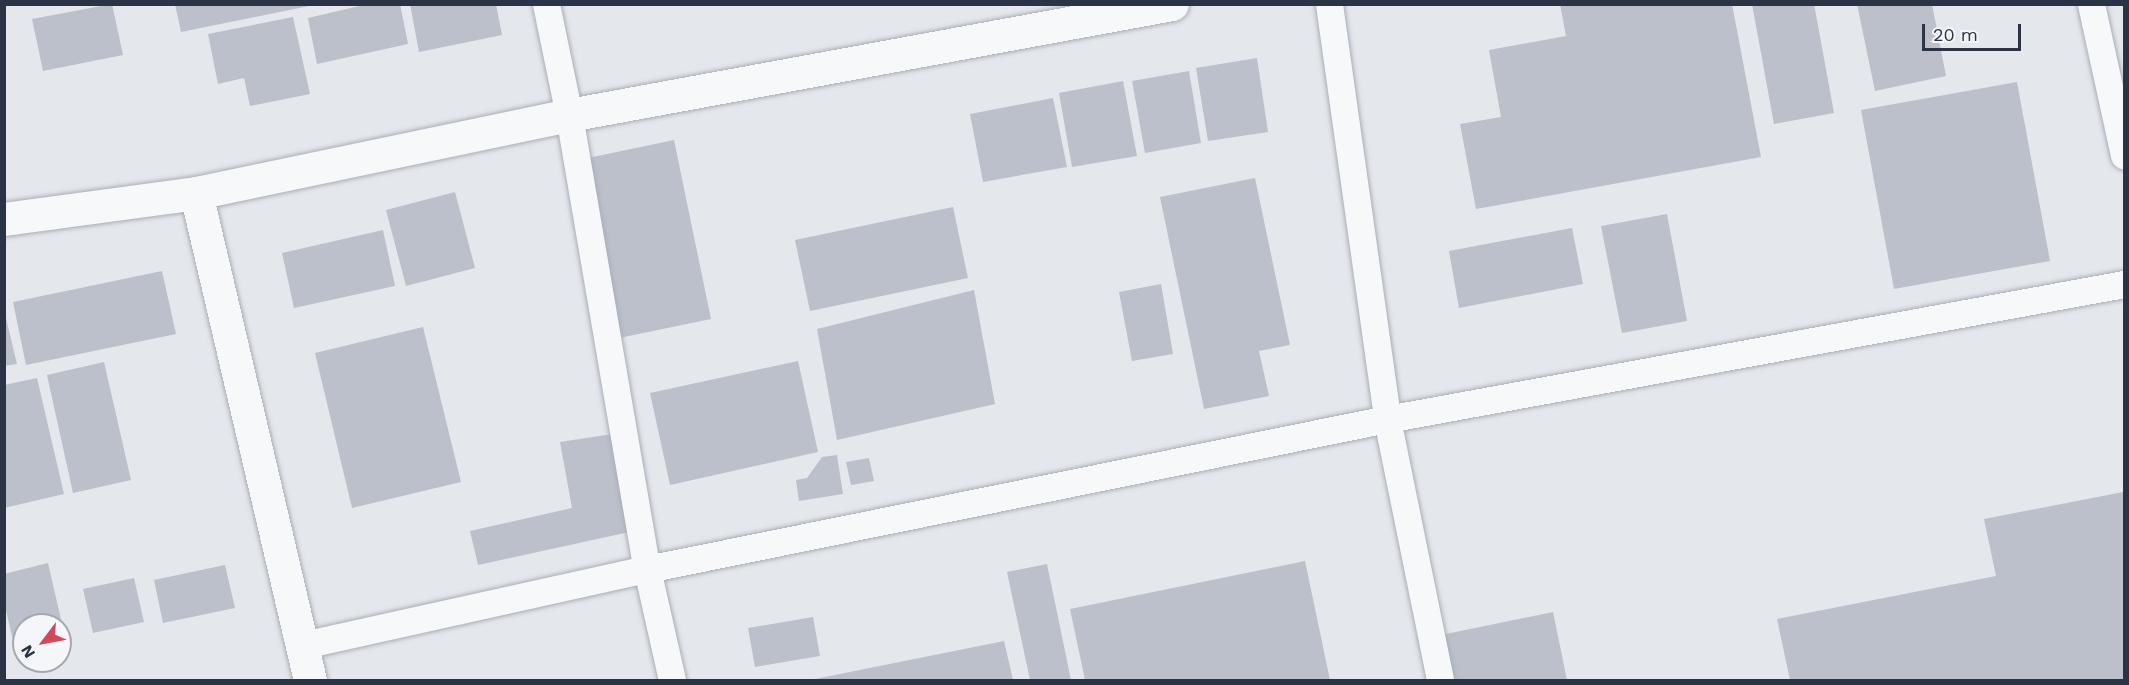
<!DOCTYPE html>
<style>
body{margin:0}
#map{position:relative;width:2129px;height:685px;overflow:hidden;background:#e4e7ec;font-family:"Work Sans",sans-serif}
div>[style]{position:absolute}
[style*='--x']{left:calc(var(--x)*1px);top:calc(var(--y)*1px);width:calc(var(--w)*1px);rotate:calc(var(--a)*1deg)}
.building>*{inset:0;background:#bbc0ca}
.roads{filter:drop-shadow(0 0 2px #a9aeb7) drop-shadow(0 0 2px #a9aeb7)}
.minor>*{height:27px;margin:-13.5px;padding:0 13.5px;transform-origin:13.5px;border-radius:13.5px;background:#f7f8fa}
.tertiary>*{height:33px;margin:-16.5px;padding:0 16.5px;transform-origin:16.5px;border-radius:16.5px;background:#f7f8fa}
span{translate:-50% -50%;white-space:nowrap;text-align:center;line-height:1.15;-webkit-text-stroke:4.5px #f4f6f9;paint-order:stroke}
.frame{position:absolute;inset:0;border:6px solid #2b3445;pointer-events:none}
.north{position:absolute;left:12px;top:613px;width:60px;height:60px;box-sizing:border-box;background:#f4f6f9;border:2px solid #a4a8b1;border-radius:50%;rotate:238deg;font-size:16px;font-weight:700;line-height:24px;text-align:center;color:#2b3445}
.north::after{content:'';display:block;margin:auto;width:21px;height:27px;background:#d1495b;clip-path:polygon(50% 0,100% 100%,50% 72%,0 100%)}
.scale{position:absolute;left:1922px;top:24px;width:99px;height:27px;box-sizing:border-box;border:3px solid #2b3445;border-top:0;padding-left:8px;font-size:18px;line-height:21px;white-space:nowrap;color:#2b3445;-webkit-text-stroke:4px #f4f6f9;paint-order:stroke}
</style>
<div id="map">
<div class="building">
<i style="clip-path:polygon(112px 4px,123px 55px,43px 71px,32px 19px)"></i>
<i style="clip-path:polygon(175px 4px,309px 4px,309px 6px,181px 32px)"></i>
<i style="clip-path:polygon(368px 4px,400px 4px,408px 44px,317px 64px,308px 18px)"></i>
<i style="clip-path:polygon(410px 4px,496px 4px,502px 35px,419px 52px)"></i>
<i style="clip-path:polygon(1560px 4px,1732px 4px,1761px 157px,1476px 209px,1460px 124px,1501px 117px,1489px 50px,1566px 36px)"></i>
<i style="clip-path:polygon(1752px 4px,1814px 4px,1834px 113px,1774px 124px)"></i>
<i style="clip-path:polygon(1857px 4px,1932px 4px,1946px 76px,1875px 91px)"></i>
<i style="clip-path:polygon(293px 17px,310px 94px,250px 106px,244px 78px,218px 84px,208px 34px)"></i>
<i style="clip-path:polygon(1257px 58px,1268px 132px,1208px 141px,1196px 68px)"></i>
<i style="clip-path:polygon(1189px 71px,1201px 143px,1145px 153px,1132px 81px)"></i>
<i style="clip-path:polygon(1123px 81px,1137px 156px,1072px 167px,1059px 93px)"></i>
<i style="clip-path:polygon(2017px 82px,2050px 261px,1894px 289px,1861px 110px)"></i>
<i style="clip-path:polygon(1053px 98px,1067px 167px,983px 182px,970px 114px)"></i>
<i style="clip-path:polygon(674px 140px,711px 319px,619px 338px,583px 159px)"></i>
<i style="clip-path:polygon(1255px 178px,1290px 345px,1259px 351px,1269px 396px,1204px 409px,1160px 197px)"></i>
<i style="clip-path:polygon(455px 192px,475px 268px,406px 286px,386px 210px)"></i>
<i style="clip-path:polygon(953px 207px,968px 278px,810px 311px,795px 240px)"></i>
<i style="clip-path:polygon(1667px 214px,1687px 321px,1622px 333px,1601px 226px)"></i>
<i style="clip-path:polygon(1572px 228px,1583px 284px,1459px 308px,1449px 251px)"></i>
<i style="clip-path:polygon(383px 230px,395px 286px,294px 308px,282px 253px)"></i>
<i style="clip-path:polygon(162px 271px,176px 334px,26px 365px,13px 302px)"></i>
<i style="clip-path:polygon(1161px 284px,1173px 354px,1132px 361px,1119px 292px)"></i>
<i style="clip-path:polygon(974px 290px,995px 404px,837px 440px,817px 329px)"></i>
<i style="clip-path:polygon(4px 310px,17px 364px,4px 366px)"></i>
<i style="clip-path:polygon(423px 327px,461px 482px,352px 508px,315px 353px)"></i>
<i style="clip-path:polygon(798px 361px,818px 452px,670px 485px,650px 393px)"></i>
<i style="clip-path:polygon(104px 362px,131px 480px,73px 493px,47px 375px)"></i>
<i style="clip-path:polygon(37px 378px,64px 494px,4px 508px,4px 385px)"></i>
<i style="clip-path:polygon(632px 431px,652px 527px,478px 565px,470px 531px,572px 508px,560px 442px)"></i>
<i style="clip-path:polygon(837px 455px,843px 494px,799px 501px,796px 480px,807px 478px,822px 457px)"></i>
<i style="clip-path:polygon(869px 458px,874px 481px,851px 485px,846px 462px)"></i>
<i style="clip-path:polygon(2123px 492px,2124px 680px,1790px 680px,1777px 619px,1996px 576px,1984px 519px)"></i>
<i style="clip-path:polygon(1305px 561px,1330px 680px,1085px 680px,1070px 609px)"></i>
<i style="clip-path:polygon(48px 563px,66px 641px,60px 643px,60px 625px,24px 625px,24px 651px,16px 653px,4px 602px,4px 574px)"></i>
<i style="clip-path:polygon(1047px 564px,1071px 680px,1030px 680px,1007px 572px)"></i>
<i style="clip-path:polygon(225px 565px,235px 608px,163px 623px,154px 580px)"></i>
<i style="clip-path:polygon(134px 578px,144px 622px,93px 633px,83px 589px)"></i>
<i style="clip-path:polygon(1553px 612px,1567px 680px,1450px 680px,1441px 635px)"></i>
<i style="clip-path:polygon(813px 617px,820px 656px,755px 667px,748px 628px)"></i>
<i style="clip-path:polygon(1004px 641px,1013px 680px,815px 680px,815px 679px)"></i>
</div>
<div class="roads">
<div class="minor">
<i style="--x:546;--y:4;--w:113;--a:78.3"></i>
<i style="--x:569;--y:115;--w:461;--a:80.3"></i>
<i style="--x:647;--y:569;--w:114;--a:77.3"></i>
<i style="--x:1329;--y:4;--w:419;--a:82"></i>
<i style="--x:1387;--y:419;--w:266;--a:78.5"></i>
<i style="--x:2091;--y:4;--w:155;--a:77.7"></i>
<i style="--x:303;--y:645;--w:352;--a:-12.5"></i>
<i style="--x:647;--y:569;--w:755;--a:-11.46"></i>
<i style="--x:1387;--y:419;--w:749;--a:-10.38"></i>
</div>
<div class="tertiary">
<i style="--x:196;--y:193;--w:500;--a:76.83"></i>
<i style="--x:4;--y:219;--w:194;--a:-7.7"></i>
<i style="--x:196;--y:193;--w:381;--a:-11.8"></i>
<i style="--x:569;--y:115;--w:613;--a:-10.43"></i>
</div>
</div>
<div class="frame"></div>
<div class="north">N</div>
<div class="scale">20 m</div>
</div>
